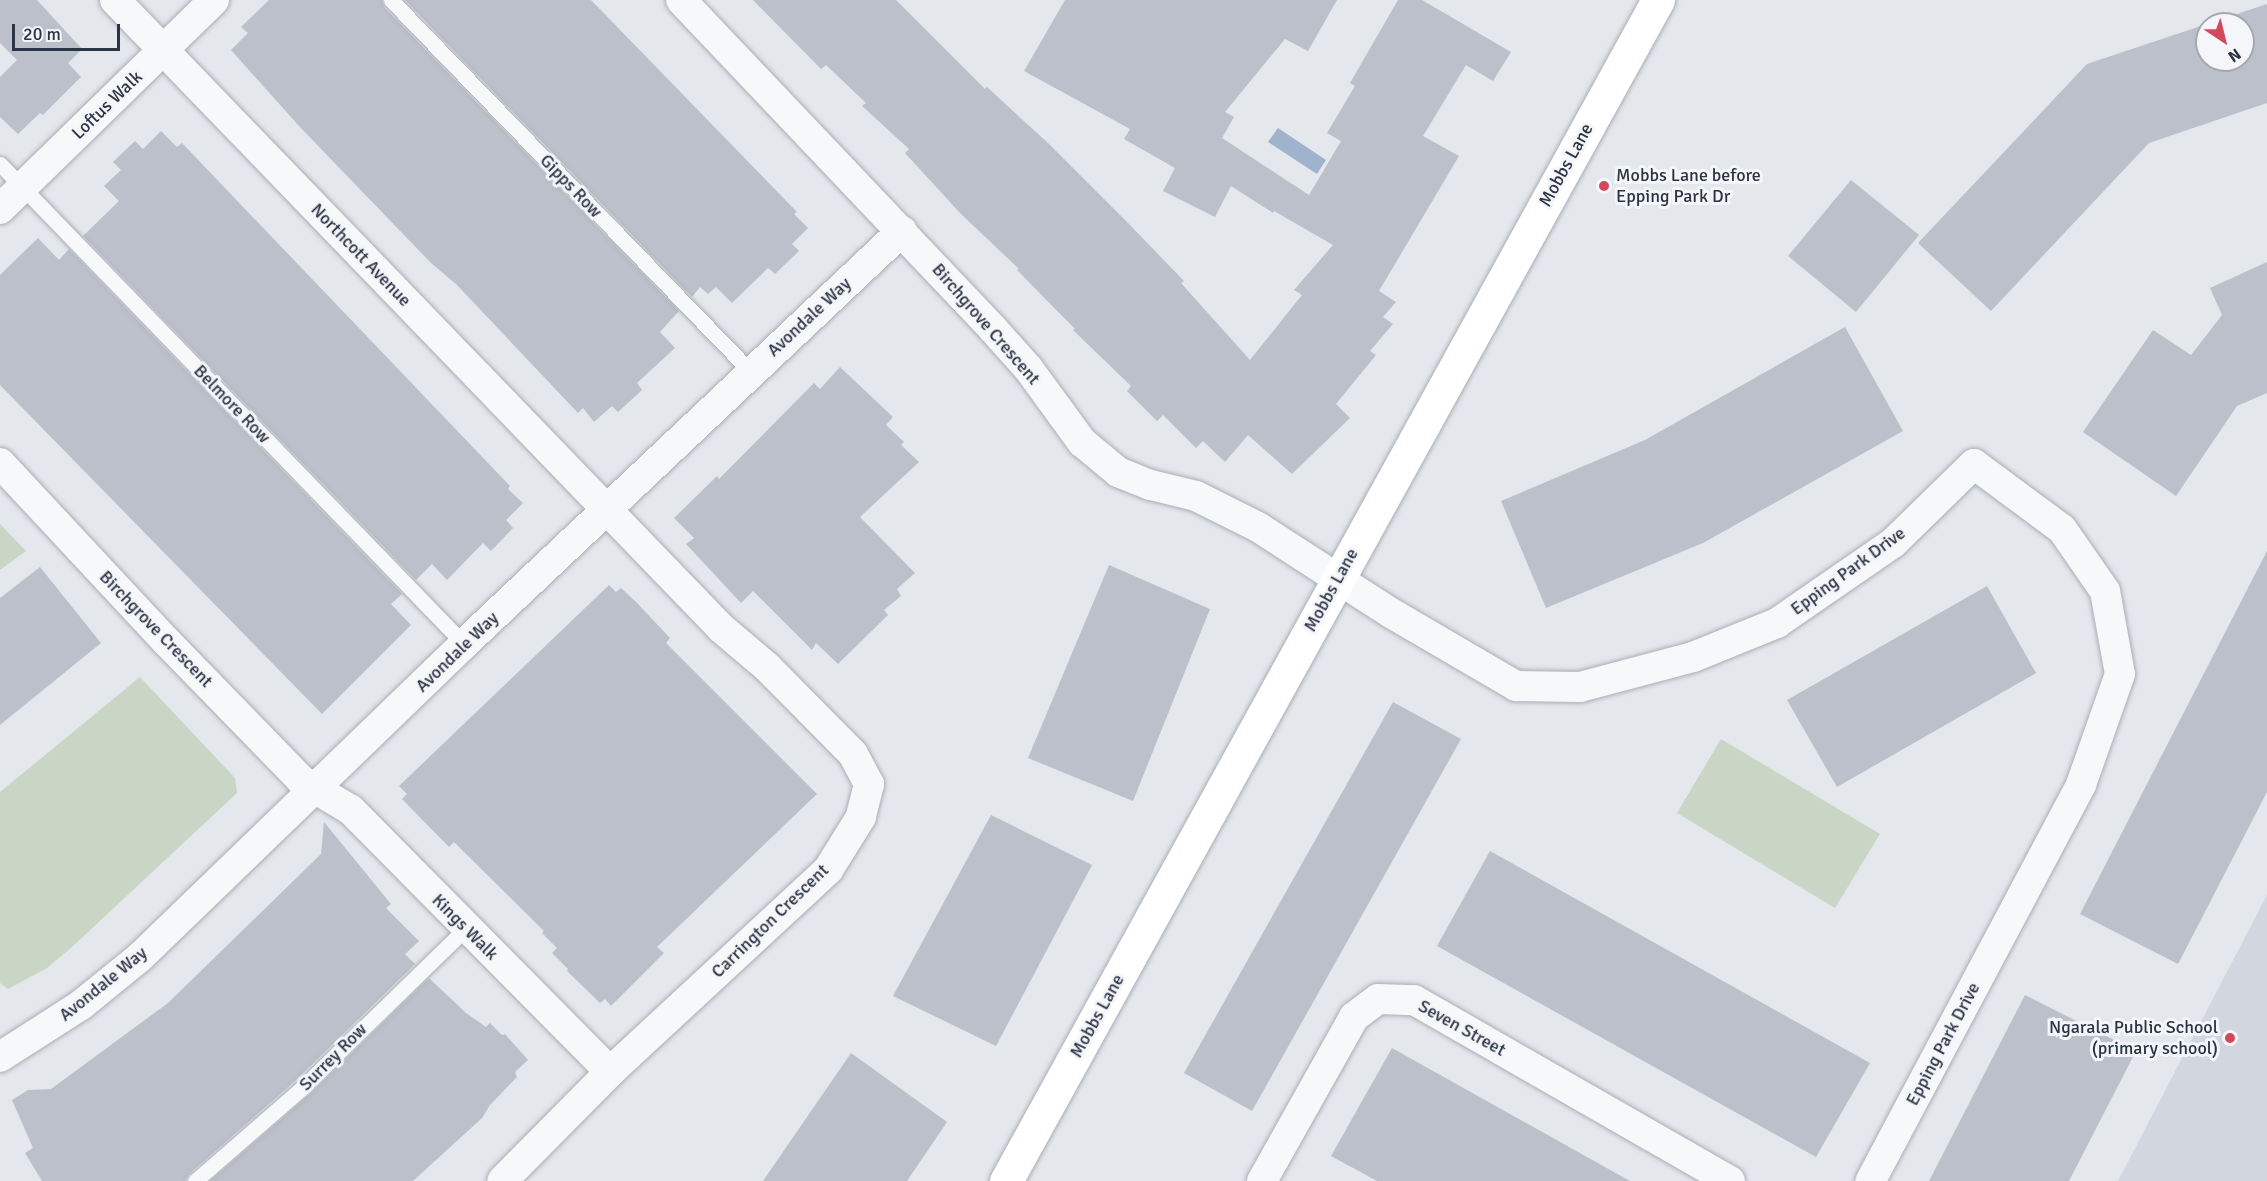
<!DOCTYPE html>
<style>
body{margin:0}
#map{position:relative;width:2267px;height:1181px;overflow:hidden;background:#e4e7ec;font-family:Signika,sans-serif}
div>[style]{position:absolute}
[style*='--x']{left:calc(var(--x)*1px);top:calc(var(--y)*1px);width:calc(var(--w)*1px);rotate:calc(var(--a)*1deg)}
.built>*{inset:0;background:#d2d6de}
.green>*{inset:0;background:#c9d6c5}
.water>*{inset:0;background:#9fb4cc}
.building>*{inset:0;background:#bbc0ca}
.roads{filter:drop-shadow(0 0 2px #a9aeb7) drop-shadow(0 0 2px #a9aeb7)}
.lane>*{height:15px;margin:-7.5px;padding:0 7.5px;transform-origin:7.5px;border-radius:7.5px;background:#f7f8fa}
.street>*{height:30px;margin:-15px;padding:0 15px;transform-origin:15px;border-radius:15px;background:#f7f8fa}
.secondary>*{height:33px;margin:-16.5px;padding:0 16.5px;transform-origin:16.5px;border-radius:16.5px;background:#fff}
.dots>*{width:16px;height:16px;translate:-50% -50%;box-sizing:border-box;border:3px solid #f4f6f9;border-radius:50%}
span{translate:-50% -50%;white-space:nowrap;text-align:center;line-height:1.15;-webkit-text-stroke:6px #f4f6f9;paint-order:stroke}
.street-label{font-size:18px;color:#2b3445}
.poi-label{font-size:18px;color:#2b3445}
.left{translate:0 -50%;text-align:left}
.right{translate:-100% -50%;text-align:right}
.north{position:absolute;left:2195px;top:12px;width:60px;height:60px;box-sizing:border-box;background:#f4f6f9;border:2px solid #a4a8b1;border-radius:50%;rotate:145deg;font-size:16px;font-weight:700;line-height:24px;text-align:center;color:#2b3445}
.north::after{content:'';display:block;margin:auto;width:21px;height:27px;background:#d1495b;clip-path:polygon(50% 0,100% 100%,50% 72%,0 100%)}
.scale{position:absolute;left:12px;top:24px;width:108px;height:27px;box-sizing:border-box;border:3px solid #2b3445;border-top:0;padding-left:8px;font-size:18px;line-height:21px;white-space:nowrap;color:#2b3445;-webkit-text-stroke:4px #f4f6f9;paint-order:stroke}
</style>
<div id="map">
<div class="built">
<i style="clip-path:polygon(2267px 895px,2267px 1181px,2118px 1181px)"></i>
</div>
<div class="green">
<i style="clip-path:polygon(0 524px,26px 551px,0 570px)"></i>
<i style="clip-path:polygon(140px 677px,235px 778px,237px 793px,72px 947px,47px 968px,8px 989px,0 983px,0 792px)"></i>
<i style="clip-path:polygon(1721px 739px,1880px 834px,1835px 908px,1677px 813px)"></i>
</div>
<div class="water">
<i style="clip-path:polygon(1278px 128px,1326px 160px,1317px 174px,1268px 142px)"></i>
</div>
<div class="building">
<i style="clip-path:polygon(0 0,37px 0,82px 49px,68px 63px,81px 77px,43px 115px,40px 113px,18px 134px,0 117px,0 77px,17px 60px,0 43px)"></i>
<i style="clip-path:polygon(269px 0,382px 0,384px 7px,679px 311px,660px 332px,675px 348px,637px 383px,642px 390px,618px 412px,612px 406px,594px 422px,583px 408px,578px 413px,457px 285px,431px 263px,299px 126px,231px 50px,248px 33px,241px 27px)"></i>
<i style="clip-path:polygon(405px 0,591px 0,797px 212px,794px 214px,808px 228px,792px 244px,799px 251px,775px 274px,768px 268px,732px 303px,716px 287px,708px 294px,700px 287px,692px 297px)"></i>
<i style="clip-path:polygon(753px 0,896px 0,985px 89px,987px 87px,1049px 144px,1128px 223px,1184px 281px,1181px 283px,1250px 360px,1302px 295px,1294px 290px,1333px 245px,1274px 211px,1273px 213px,1231px 186px,1215px 217px,1163px 191px,1175px 168px,1124px 139px,1130px 129px,1024px 71px,1065px 0,1337px 0,1308px 51px,1285px 39px,1225px 112px,1234px 117px,1222px 138px,1309px 195px,1341px 141px,1327px 133px,1355px 86px,1350px 83px,1398px 0,1422px 0,1511px 52px,1493px 81px,1466px 65px,1423px 136px,1459px 156px,1379px 291px,1396px 302px,1383px 317px,1393px 324px,1370px 351px,1376px 355px,1336px 404px,1350px 418px,1292px 474px,1248px 435px,1225px 462px,1203px 441px,1196px 448px,1163px 415px,1157px 421px,1127px 391px,1131px 386px,1073px 330px,1075px 329px,1017px 270px,1019px 269px,960px 213px,905px 153px,909px 149px,862px 106px,866px 103px,826px 65px,821px 69px)"></i>
<i style="clip-path:polygon(evenodd,2267px 4px,2267px 103px,2149px 143px,1991px 311px,1918px 243px,2087px 64px,2267px 4px,2207px 24px,2243px 24px,2243px 60px,2207px 60px,2207px 24px)"></i>
<i style="clip-path:polygon(161px 131px,177px 147px,182px 143px,510px 486px,508px 489px,523px 503px,506px 520px,513px 528px,491px 551px,483px 543px,447px 580px,432px 564px,416px 580px,83px 236px,119px 201px,104px 186px,121px 170px,113px 162px,135px 141px,143px 149px)"></i>
<i style="clip-path:polygon(1851px 180px,1919px 235px,1856px 312px,1788px 256px)"></i>
<i style="clip-path:polygon(38px 238px,59px 260px,69px 249px,402px 594px,391px 604px,411px 625px,322px 714px,0 385px,0 275px)"></i>
<i style="clip-path:polygon(2267px 262px,2267px 393px,2237px 406px,2176px 496px,2083px 432px,2153px 330px,2191px 355px,2222px 315px,2210px 288px)"></i>
<i style="clip-path:polygon(1845px 327px,1903px 431px,1703px 543px,1546px 608px,1501px 501px,1645px 440px)"></i>
<i style="clip-path:polygon(840px 367px,893px 417px,886px 425px,904px 442px,901px 445px,919px 462px,860px 517px,915px 573px,897px 589px,901px 596px,884px 610px,888px 615px,838px 664px,816px 643px,812px 650px,753px 591px,741px 603px,686px 544px,694px 538px,674px 518px,717px 476px,719px 479px,814px 383px,820px 389px)"></i>
<i style="clip-path:polygon(2267px 551px,2267px 792px,2178px 964px,2080px 914px)"></i>
<i style="clip-path:polygon(1109px 565px,1210px 609px,1133px 801px,1028px 758px)"></i>
<i style="clip-path:polygon(40px 567px,101px 643px,0 725px,0 598px)"></i>
<i style="clip-path:polygon(609px 585px,616px 592px,621px 588px,637px 603px,670px 638px,666px 643px,817px 794px,657px 947px,664px 953px,611px 1006px,605px 999px,600px 1003px,567px 971px,568px 969px,552px 953px,557px 948px,542px 933px,544px 931px,454px 842px,449px 847px,402px 799px,407px 794px,399px 786px)"></i>
<i style="clip-path:polygon(1987px 586px,2036px 673px,1837px 787px,1787px 700px)"></i>
<i style="clip-path:polygon(1393px 702px,1461px 739px,1252px 1111px,1184px 1073px)"></i>
<i style="clip-path:polygon(991px 815px,1092px 865px,996px 1046px,893px 996px)"></i>
<i style="clip-path:polygon(324px 822px,391px 904px,386px 908px,419px 941px,405px 954px,415px 964px,296px 1080px,189px 1174px,185px 1181px,42px 1181px,25px 1153px,33px 1148px,12px 1100px,28px 1090px,51px 1089px,168px 1003px,321px 854px)"></i>
<i style="clip-path:polygon(1490px 851px,1870px 1063px,1816px 1157px,1437px 946px)"></i>
<i style="clip-path:polygon(429px 978px,466px 1013px,486px 1027px,490px 1023px,502px 1035px,505px 1034px,528px 1060px,515px 1072px,517px 1077px,490px 1105px,482px 1118px,413px 1181px,210px 1181px,310px 1094px)"></i>
<i style="clip-path:polygon(2025px 995px,2136px 1051px,2069px 1181px,1929px 1181px)"></i>
<i style="clip-path:polygon(1392px 1048px,1630px 1181px,1377px 1181px,1331px 1156px)"></i>
<i style="clip-path:polygon(851px 1053px,947px 1122px,907px 1181px,763px 1181px)"></i>
</div>
<div class="roads">
<div class="lane">
<i style="--x:391;--y:0;--w:518;--a:45.94"></i>
<i style="--x:0;--y:164;--w:668;--a:45.97"></i>
<i style="--x:195;--y:1181;--w:143;--a:-41"></i>
<i style="--x:303;--y:1087;--w:228;--a:-44.3"></i>
</div>
<div class="street">
<i style="--x:115;--y:0;--w:873;--a:46.02"></i>
<i style="--x:721;--y:628;--w:60;--a:40.3"></i>
<i style="--x:767;--y:667;--w:122;--a:45.3"></i>
<i style="--x:853;--y:754;--w:34;--a:62"></i>
<i style="--x:869;--y:784;--w:34;--a:104"></i>
<i style="--x:861;--y:817;--w:62;--a:121.9"></i>
<i style="--x:828;--y:870;--w:297;--a:137.2"></i>
<i style="--x:610;--y:1072;--w:153;--a:134.7"></i>
<i style="--x:681;--y:0;--w:453;--a:46.5"></i>
<i style="--x:993;--y:329;--w:52;--a:48.1"></i>
<i style="--x:1028;--y:368;--w:92;--a:53.9"></i>
<i style="--x:1082;--y:442;--w:47;--a:39.8"></i>
<i style="--x:1118;--y:472;--w:35;--a:22"></i>
<i style="--x:1151;--y:485;--w:46;--a:13.7"></i>
<i style="--x:1196;--y:496;--w:69;--a:26.6"></i>
<i style="--x:1258;--y:527;--w:158;--a:32.9"></i>
<i style="--x:1391;--y:613;--w:145;--a:30.3"></i>
<i style="--x:1516;--y:686;--w:64;--a:0.9"></i>
<i style="--x:1580;--y:687;--w:117;--a:-14.9"></i>
<i style="--x:1693;--y:657;--w:91;--a:-22"></i>
<i style="--x:1777;--y:623;--w:141;--a:-34.6"></i>
<i style="--x:1893;--y:543;--w:113;--a:-44.3"></i>
<i style="--x:1974;--y:464;--w:109;--a:36.5"></i>
<i style="--x:2062;--y:529;--w:75;--a:55.3"></i>
<i style="--x:2105;--y:591;--w:84;--a:79.8"></i>
<i style="--x:2120;--y:674;--w:118;--a:109.4"></i>
<i style="--x:2081;--y:785;--w:449;--a:118"></i>
<i style="--x:0;--y:209;--w:299;--a:-44.3"></i>
<i style="--x:0;--y:463;--w:245;--a:47"></i>
<i style="--x:167;--y:642;--w:192;--a:45.8"></i>
<i style="--x:301;--y:780;--w:58;--a:31"></i>
<i style="--x:351;--y:810;--w:368;--a:45.3"></i>
<i style="--x:0;--y:1057;--w:96;--a:-32.7"></i>
<i style="--x:81;--y:1005;--w:76;--a:-39.1"></i>
<i style="--x:140;--y:957;--w:450;--a:-44"></i>
<i style="--x:464;--y:644;--w:602;--a:-43.32"></i>
<i style="--x:1262;--y:1181;--w:188;--a:-60.7"></i>
<i style="--x:1354;--y:1017;--w:30;--a:-37"></i>
<i style="--x:1378;--y:999;--w:36;--a:2"></i>
<i style="--x:1414;--y:1000;--w:364;--a:29.8"></i>
</div>
<div class="secondary">
<i style="--x:1006;--y:1181;--w:1349;--a:-61.1"></i>
</div>
</div>
<div class="dots">
<i style="left:1604px;top:186px;background:#d1495b"></i>
<i style="left:2230px;top:1038px;background:#d1495b"></i>
</div>
<div class="street-label">
<span style="left:107px;top:105px;rotate:-44deg">Loftus Walk</span>
<span style="left:1566px;top:165px;rotate:-61deg">Mobbs Lane</span>
<span style="left:571px;top:186px;rotate:46deg">Gipps Row</span>
<span style="left:361px;top:255px;rotate:46deg">Northcott Avenue</span>
<span style="left:809px;top:317px;rotate:-43deg">Avondale Way</span>
<span style="left:986px;top:324px;rotate:49deg">Birchgrove Crescent</span>
<span style="left:232px;top:404px;rotate:46deg">Belmore Row</span>
<span style="left:1848px;top:571px;rotate:-36deg">Epping Park Drive</span>
<span style="left:1331px;top:590px;rotate:-61deg">Mobbs Lane</span>
<span style="left:156px;top:629px;rotate:46deg">Birchgrove Crescent</span>
<span style="left:457px;top:652px;rotate:-44deg">Avondale Way</span>
<span style="left:770px;top:921px;rotate:-44deg">Carrington Crescent</span>
<span style="left:465px;top:927px;rotate:45deg">Kings Walk</span>
<span style="left:103px;top:984px;rotate:-39deg">Avondale Way</span>
<span style="left:1097px;top:1016px;rotate:-61deg">Mobbs Lane</span>
<span style="left:1462px;top:1028px;rotate:29deg">Seven Street</span>
<span style="left:1943px;top:1044px;rotate:-62deg">Epping Park Drive</span>
<span style="left:333px;top:1057px;rotate:-45deg">Surrey Row</span>
</div>
<div class="poi-label">
<span class="left" style="left:1616px;top:186px">Mobbs Lane before<br>Epping Park Dr</span>
<span class="right" style="left:2218px;top:1038px">Ngarala Public School<br>(primary school)</span>
</div>
<div class="north">N</div>
<div class="scale">20 m</div>
</div>
